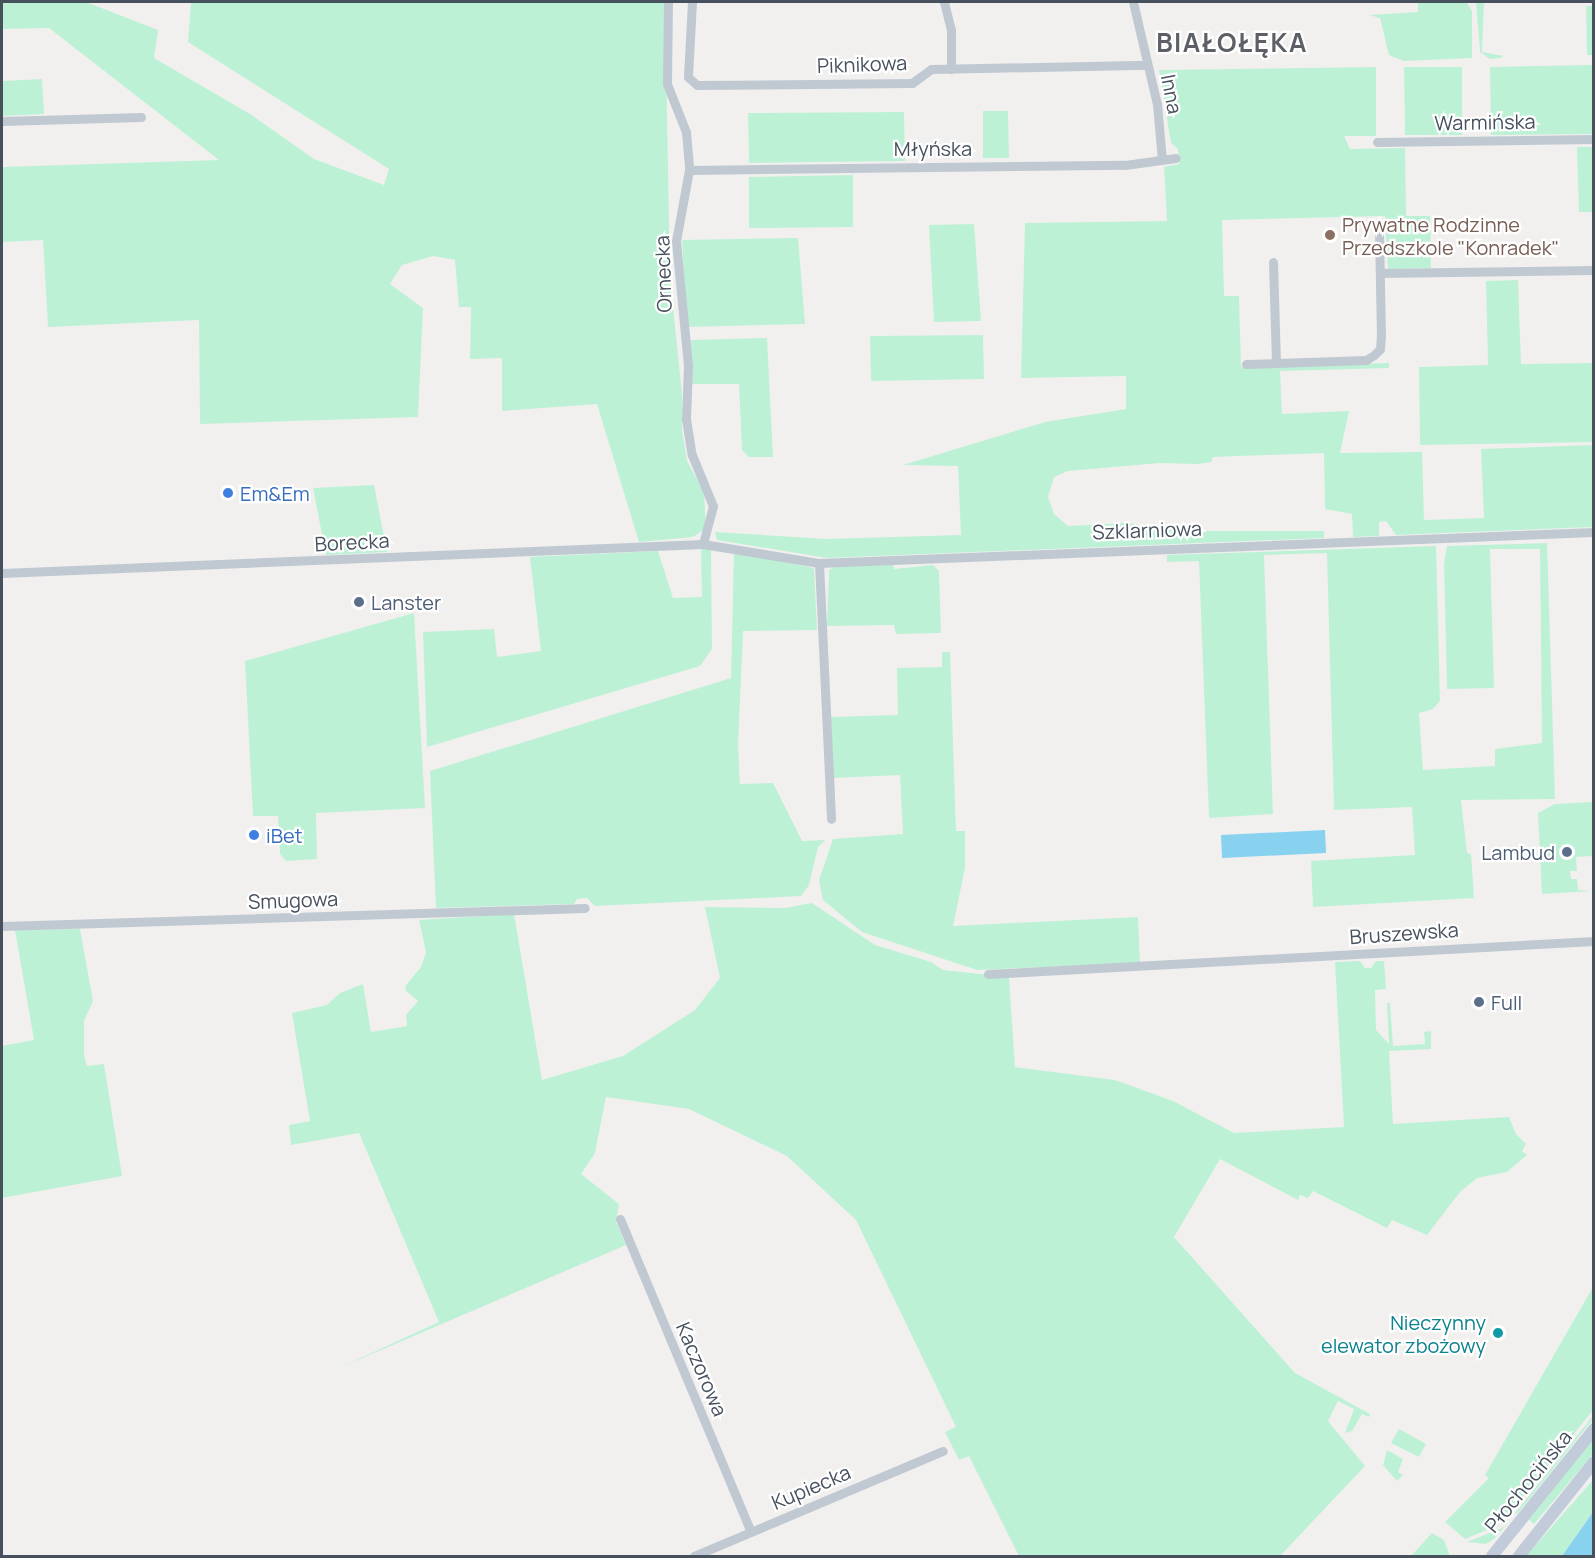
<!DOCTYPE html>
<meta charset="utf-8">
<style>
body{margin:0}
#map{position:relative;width:1595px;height:1558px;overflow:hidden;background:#f2f0ef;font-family:Manrope,sans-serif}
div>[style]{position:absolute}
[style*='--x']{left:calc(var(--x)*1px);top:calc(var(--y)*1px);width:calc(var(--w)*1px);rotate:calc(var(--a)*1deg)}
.green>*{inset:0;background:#bdf1d5}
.water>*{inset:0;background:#88d1ef}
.street>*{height:9px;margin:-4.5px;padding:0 4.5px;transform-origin:4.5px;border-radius:4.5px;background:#c0c9d2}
.secondary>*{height:12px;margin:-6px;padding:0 6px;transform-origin:6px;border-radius:6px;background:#c2cbd9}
.dots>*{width:16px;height:16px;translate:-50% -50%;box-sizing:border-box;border:3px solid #fff;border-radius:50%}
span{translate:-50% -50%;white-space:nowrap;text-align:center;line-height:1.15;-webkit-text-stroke:4.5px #fff;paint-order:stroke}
.street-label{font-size:20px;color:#47515e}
.education-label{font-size:20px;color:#785e54}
.left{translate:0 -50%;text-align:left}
.shop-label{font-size:20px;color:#366cbe}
.service-label{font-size:20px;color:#4e5e75}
.right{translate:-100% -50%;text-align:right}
.culture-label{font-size:20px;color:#0d838f}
.district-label{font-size:26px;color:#5c5f65;font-weight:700;letter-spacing:1.5px}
.frame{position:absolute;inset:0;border:3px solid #47515e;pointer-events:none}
</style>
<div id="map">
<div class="green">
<i style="clip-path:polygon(2px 2px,86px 2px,158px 30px,154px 58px,250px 114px,314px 159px,384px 185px,389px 169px,188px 42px,191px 2px,665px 2px,670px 278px,682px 394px,682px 430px,687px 461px,704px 492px,706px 528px,693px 537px,639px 542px,597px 404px,502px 411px,502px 358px,470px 359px,471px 307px,459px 307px,455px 260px,433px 256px,402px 265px,390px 284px,423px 308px,418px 417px,200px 424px,199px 320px,48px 327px,43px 240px,2px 242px,2px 167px,219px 160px,49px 28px,2px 29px)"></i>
<i style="clip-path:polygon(1418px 2px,1467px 3px,1472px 11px,1472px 58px,1404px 61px,1389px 55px,1380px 18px,1369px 15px,1418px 12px)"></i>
<i style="clip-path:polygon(1476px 2px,1484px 2px,1482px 52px,1504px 56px,1500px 58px,1490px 59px,1480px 52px)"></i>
<i style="clip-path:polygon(1586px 6px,1593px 6px,1593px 55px,1587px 55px)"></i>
<i style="clip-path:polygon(1593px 65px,1593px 134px,1491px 135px,1490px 67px)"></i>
<i style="clip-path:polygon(1376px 67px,1376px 136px,1344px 136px,1350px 149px,1405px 148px,1406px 216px,1430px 216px,1431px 268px,1388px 269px,1385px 216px,1222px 220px,1224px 296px,1239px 296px,1241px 367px,1389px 363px,1389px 368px,1280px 371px,1282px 414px,1349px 411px,1340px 453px,1422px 452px,1424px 520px,1484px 518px,1481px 449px,1593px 445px,1593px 527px,1396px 535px,1386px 521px,1379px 522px,1379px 536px,1353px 537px,1352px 514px,1325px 509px,1324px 453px,1213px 457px,1211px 462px,1198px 464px,1160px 463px,1068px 471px,1054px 477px,1048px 497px,1054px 514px,1068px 526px,1126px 523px,1191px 531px,1324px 531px,1324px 538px,827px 558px,717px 540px,715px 532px,826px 539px,961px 535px,958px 466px,903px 465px,1045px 422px,1126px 409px,1126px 376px,1021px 378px,1025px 223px,1167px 221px,1164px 167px,1179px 164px,1178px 149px,1171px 143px,1159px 70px)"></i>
<i style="clip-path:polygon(1404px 67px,1462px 67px,1462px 135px,1405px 135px)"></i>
<i style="clip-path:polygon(42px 79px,44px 114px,2px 116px,2px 81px)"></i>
<i style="clip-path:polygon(983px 111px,1008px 111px,1009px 158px,983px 158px)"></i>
<i style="clip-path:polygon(904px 112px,905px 161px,749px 163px,748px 113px)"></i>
<i style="clip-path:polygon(1577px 147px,1593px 147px,1593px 212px,1579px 212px)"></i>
<i style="clip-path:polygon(853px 175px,853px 227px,749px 228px,749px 177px)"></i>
<i style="clip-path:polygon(974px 224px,981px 321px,934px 322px,929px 225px)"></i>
<i style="clip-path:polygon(798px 238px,805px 324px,687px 327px,682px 240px)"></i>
<i style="clip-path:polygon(1518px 280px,1521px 364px,1593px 363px,1593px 442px,1420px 445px,1419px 367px,1488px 365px,1486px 281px)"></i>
<i style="clip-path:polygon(983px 335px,984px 379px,871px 381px,870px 336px)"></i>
<i style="clip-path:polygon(767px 338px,773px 457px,749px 457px,742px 450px,739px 384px,690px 384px,691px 340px)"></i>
<i style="clip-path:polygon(374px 485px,387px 552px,326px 555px,313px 488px)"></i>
<i style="clip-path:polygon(1547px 543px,1555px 799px,1461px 800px,1467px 853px,1471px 854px,1474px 898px,1313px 907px,1311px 861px,1415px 855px,1412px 807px,1334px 810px,1327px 553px,1264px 555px,1273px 814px,1209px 818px,1199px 561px,1167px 562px,1167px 555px,1436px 546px,1440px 701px,1433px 709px,1419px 713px,1423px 770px,1495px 766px,1495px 749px,1542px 743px,1540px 549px,1490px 549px,1494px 688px,1447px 689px,1444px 564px,1447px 546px)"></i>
<i style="clip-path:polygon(701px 548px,711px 548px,712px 649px,700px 666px,427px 747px,423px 632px,494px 629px,497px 657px,541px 651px,530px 557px,658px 551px,673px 598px,702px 597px)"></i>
<i style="clip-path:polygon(734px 551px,814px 568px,817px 630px,743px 631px,738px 745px,740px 784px,773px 783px,802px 841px,825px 840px,818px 847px,809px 885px,801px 896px,595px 906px,587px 898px,577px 899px,574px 904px,436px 908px,430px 771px,731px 678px)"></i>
<i style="clip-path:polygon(893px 564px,894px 569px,933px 565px,939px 571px,941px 633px,896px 634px,894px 625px,827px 626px,829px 570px,838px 565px)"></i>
<i style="clip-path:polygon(414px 613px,425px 808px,316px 813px,317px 859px,286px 861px,280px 854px,278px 816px,253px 816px,245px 661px)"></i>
<i style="clip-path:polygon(942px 652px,950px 652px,956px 831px,965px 831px,965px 868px,953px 926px,1138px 917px,1140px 963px,977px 970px,862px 932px,823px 900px,819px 880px,833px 839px,903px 834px,900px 775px,833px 778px,831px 717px,898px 715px,897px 668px,942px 667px)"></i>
<i style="clip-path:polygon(1593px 802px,1593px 856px,1576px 857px,1577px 871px,1570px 871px,1571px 879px,1577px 879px,1578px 890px,1593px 891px,1542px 894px,1538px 813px,1555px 804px)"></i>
<i style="clip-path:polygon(812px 903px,875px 945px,931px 962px,943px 970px,1009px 977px,1015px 1067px,1115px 1080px,1173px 1101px,1234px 1133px,1344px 1127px,1335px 962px,1360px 961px,1365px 968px,1371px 968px,1376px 961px,1384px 961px,1386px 989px,1375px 990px,1376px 1030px,1389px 1044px,1387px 1003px,1390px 1003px,1393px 1046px,1425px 1044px,1424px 1032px,1431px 1031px,1431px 1049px,1389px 1051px,1393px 1124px,1509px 1117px,1516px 1134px,1526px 1144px,1522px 1151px,1527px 1155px,1507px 1172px,1477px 1178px,1460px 1192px,1427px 1235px,1392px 1220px,1387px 1228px,1313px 1191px,1308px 1198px,1300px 1195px,1298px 1200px,1220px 1159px,1174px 1237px,1295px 1373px,1370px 1414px,1369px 1417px,1362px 1414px,1352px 1431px,1345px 1433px,1354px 1409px,1338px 1401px,1328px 1421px,1365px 1466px,1280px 1556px,1019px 1556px,969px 1456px,959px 1460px,945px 1432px,956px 1427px,856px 1220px,787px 1156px,689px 1109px,606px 1097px,595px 1153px,581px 1174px,619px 1204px,616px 1222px,626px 1245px,339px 1368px,439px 1322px,359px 1133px,291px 1145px,289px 1125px,310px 1121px,292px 1013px,327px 1005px,340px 993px,363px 984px,371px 1032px,407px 1026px,406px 1015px,418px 1001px,405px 990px,406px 985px,421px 967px,426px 952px,419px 920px,514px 914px,542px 1080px,623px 1056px,695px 1010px,720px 978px,705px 907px,785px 908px)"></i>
<i style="clip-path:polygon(80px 929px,93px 1001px,84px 1021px,84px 1055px,87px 1066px,104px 1064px,122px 1176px,2px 1198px,2px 1046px,34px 1040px,15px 930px)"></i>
<i style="clip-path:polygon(1593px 1287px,1593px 1410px,1501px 1524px,1465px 1539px,1445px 1522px,1489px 1478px,1485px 1475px)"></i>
<i style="clip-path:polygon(1593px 1416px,1593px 1419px,1517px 1514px,1515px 1513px)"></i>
<i style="clip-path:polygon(1399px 1429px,1426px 1444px,1419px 1457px,1391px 1443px)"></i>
<i style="clip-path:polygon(1593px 1438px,1593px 1454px,1534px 1524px,1529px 1520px)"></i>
<i style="clip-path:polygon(1387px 1450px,1403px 1459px,1398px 1472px,1403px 1475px,1397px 1481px,1383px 1465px)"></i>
<i style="clip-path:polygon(1593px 1480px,1593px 1512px,1562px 1556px,1526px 1556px)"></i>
<i style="clip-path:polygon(1511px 1518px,1495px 1538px,1486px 1544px,1467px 1542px,1502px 1528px)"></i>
<i style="clip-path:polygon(1432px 1533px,1444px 1540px,1450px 1556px,1411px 1556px)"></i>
</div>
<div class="water">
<i style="clip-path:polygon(1325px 830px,1326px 853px,1222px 858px,1221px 835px)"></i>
<i style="clip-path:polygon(1593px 1512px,1593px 1556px,1562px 1556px)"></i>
</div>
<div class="street">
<i style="--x:668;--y:2;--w:82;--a:90.7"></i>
<i style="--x:667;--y:84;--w:52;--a:68.4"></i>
<i style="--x:686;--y:132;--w:38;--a:85"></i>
<i style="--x:689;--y:170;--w:72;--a:100.4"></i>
<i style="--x:676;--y:241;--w:126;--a:84.5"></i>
<i style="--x:688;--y:366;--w:53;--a:92.2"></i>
<i style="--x:686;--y:419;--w:36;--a:81"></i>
<i style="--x:692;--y:455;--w:55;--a:67.6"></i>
<i style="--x:713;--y:506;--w:39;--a:105"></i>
<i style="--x:692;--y:2;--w:75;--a:93.1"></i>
<i style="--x:688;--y:77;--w:12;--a:42"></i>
<i style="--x:697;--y:85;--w:215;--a:-0.5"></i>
<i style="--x:912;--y:83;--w:24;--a:-36"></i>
<i style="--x:931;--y:69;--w:216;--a:-1.1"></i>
<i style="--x:944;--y:2;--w:29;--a:76"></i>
<i style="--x:951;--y:30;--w:39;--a:90"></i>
<i style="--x:1133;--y:2;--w:105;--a:76.8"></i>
<i style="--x:1157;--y:104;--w:56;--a:84.9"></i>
<i style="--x:2;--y:121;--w:139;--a:-1.6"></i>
<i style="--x:1377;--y:142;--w:217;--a:-0.8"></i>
<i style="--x:689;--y:170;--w:436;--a:-0.7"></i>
<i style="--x:1125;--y:165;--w:51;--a:-7.8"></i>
<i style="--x:1273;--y:262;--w:101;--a:88.3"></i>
<i style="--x:1380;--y:273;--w:214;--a:-0.8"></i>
<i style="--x:1246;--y:364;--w:120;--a:-1.9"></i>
<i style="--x:1366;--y:360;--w:9;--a:-32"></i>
<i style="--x:1374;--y:355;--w:8;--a:-45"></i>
<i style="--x:1380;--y:349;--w:13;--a:-86"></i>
<i style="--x:1381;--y:336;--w:101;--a:-91.1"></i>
<i style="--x:819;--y:563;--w:256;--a:87.3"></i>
<i style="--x:2;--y:573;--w:702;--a:-2.37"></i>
<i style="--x:703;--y:544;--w:118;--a:9.3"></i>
<i style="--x:819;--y:563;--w:776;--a:-2.29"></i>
<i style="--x:2;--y:926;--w:583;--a:-1.77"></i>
<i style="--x:988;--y:974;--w:607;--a:-3.12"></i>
<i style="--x:620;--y:1219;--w:339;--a:67.3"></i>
<i style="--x:694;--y:1556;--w:270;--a:-22.9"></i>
</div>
<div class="secondary">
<i style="--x:1492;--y:1556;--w:163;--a:-51.2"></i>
<i style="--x:1519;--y:1556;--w:120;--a:-51.4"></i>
</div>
<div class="dots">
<i style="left:1330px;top:235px;background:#8d6e63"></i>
<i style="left:228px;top:493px;background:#3f7fe0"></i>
<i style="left:359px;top:602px;background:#5c6f8a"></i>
<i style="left:254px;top:835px;background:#3f7fe0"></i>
<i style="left:1567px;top:852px;background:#5c6f8a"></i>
<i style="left:1479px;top:1002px;background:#5c6f8a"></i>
<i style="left:1498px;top:1333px;background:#0f9aa8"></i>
</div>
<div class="street-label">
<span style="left:862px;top:64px;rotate:-2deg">Piknikowa</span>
<span style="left:1172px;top:94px;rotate:79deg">Inna</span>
<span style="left:1485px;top:122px;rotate:-1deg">Warmińska</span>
<span style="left:933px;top:148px">Młyńska</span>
<span style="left:663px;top:274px;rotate:-92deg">Ornecka</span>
<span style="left:1147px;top:530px;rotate:-2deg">Szklarniowa</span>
<span style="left:352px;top:542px;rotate:-3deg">Borecka</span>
<span style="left:293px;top:900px;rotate:-2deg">Smugowa</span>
<span style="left:1404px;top:933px;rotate:-4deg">Bruszewska</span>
<span style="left:702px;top:1369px;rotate:67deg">Kaczorowa</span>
<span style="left:1528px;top:1481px;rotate:-51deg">Płochocińska</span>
<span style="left:811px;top:1487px;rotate:-23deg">Kupiecka</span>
</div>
<div class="education-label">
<span class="left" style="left:1342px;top:236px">Prywatne Rodzinne<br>Przedszkole "Konradek"</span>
</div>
<div class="shop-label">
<span class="left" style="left:240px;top:493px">Em&amp;Em</span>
<span class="left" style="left:266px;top:835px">iBet</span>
</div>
<div class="service-label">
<span class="left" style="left:371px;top:602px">Lanster</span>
<span class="right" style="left:1555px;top:852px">Lambud</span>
<span class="left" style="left:1491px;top:1002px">Full</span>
</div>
<div class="culture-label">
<span class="right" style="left:1486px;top:1334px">Nieczynny<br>elewator zbożowy</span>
</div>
<div class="district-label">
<span style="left:1232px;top:43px">BIAŁOŁĘKA</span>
</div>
<div class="frame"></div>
</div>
